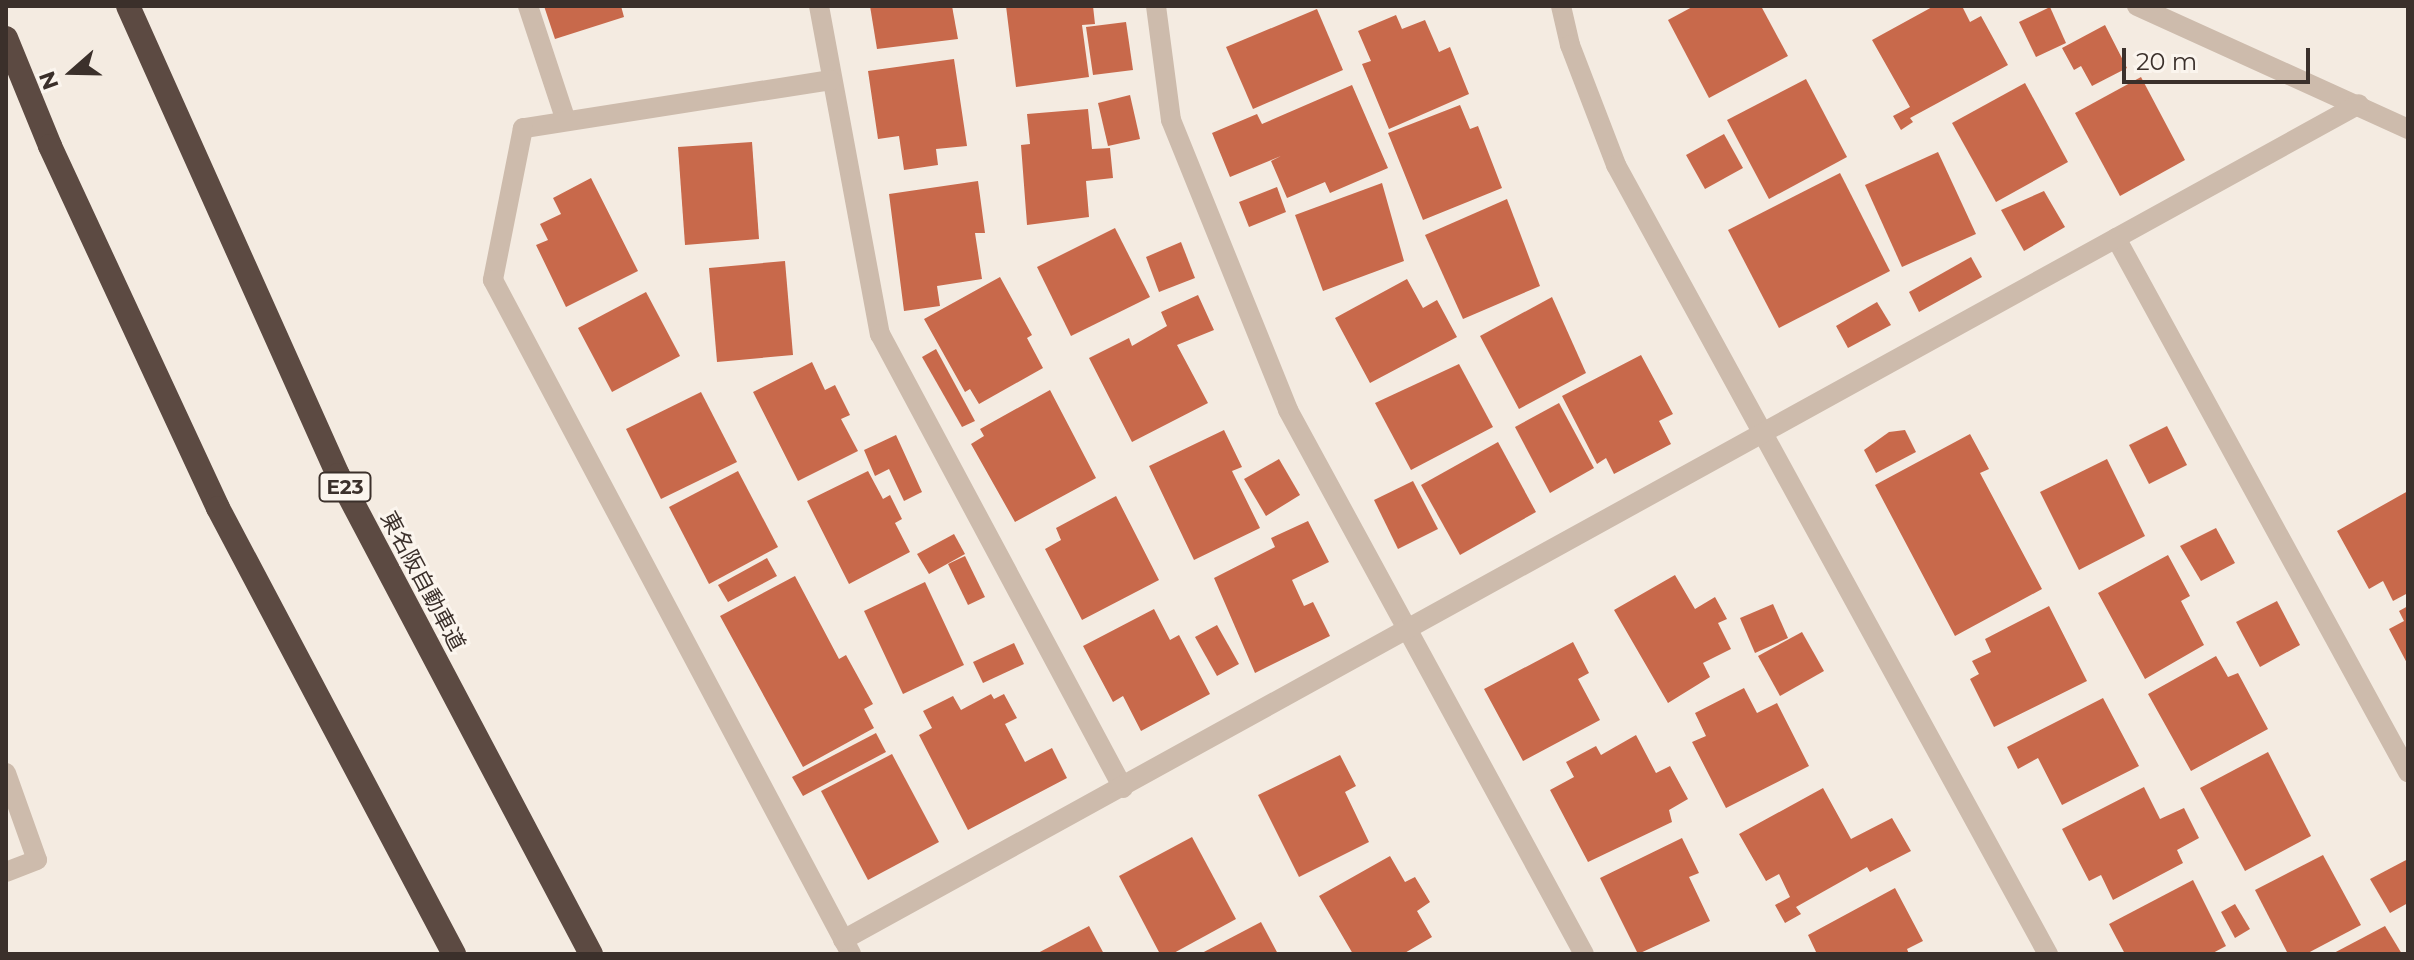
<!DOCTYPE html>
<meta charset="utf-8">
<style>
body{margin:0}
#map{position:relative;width:2414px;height:960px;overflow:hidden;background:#f4ebe1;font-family:Montserrat,"Noto Sans JP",sans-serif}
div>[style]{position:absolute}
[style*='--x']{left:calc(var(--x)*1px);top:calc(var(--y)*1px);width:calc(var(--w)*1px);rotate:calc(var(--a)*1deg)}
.building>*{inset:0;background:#c8694b}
.minor>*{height:20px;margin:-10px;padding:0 10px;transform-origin:10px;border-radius:10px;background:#cdbbac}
.highway>*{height:24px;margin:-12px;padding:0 12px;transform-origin:12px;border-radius:12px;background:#5c4a42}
span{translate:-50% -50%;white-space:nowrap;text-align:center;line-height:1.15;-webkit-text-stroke:6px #fbf5ee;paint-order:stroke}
.shield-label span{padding:2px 6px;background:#fbf5ee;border:2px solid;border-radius:6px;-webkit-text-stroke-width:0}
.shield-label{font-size:20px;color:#3b302b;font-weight:700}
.street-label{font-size:22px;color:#3b302b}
.frame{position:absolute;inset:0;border:8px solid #3b302b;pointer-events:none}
.north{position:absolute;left:32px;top:32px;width:80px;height:80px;-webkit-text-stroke:6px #fbf5ee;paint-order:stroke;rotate:250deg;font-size:22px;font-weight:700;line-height:32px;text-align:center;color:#3b302b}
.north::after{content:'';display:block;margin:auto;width:28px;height:36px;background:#3b302b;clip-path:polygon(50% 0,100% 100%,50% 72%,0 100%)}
.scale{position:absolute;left:2122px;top:48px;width:188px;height:36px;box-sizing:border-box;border:4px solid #3b302b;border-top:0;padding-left:10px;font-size:24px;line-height:28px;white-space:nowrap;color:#3b302b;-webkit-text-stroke:6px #fbf5ee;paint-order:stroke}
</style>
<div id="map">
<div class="building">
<i style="clip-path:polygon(544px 6px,621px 6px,624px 17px,555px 39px)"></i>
<i style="clip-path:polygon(870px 6px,952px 6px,958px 39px,877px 49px)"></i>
<i style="clip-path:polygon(1006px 6px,1093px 6px,1095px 24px,1082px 25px,1089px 77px,1016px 87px)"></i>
<i style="clip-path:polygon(1694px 6px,1761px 6px,1788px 56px,1709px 98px,1668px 20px)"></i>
<i style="clip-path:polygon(1934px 6px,1962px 6px,1970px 22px,1981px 16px,2008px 65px,1910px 118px,1913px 122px,1901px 130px,1893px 116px,1910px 107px,1872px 40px)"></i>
<i style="clip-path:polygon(2050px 7px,2066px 43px,2036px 57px,2019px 22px)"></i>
<i style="clip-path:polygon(1317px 9px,1343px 70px,1253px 109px,1226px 47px)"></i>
<i style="clip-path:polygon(1396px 15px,1402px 29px,1425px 20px,1439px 52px,1450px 47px,1469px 94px,1389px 129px,1362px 64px,1371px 61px,1358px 31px)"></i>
<i style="clip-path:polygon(1126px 22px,1133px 70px,1093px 75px,1086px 27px)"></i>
<i style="clip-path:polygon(2105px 25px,2127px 68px,2092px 86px,2081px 66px,2074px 70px,2062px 48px)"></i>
<i style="clip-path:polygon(954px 59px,967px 146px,936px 149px,938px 165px,904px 170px,899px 136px,878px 139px,868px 71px)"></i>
<i style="clip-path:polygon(2141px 77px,2185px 160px,2120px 196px,2075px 113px)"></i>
<i style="clip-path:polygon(1806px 79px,1847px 157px,1769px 199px,1727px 120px)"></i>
<i style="clip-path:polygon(2025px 83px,2068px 162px,1996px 202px,1952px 123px)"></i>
<i style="clip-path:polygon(1352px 85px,1388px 168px,1330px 193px,1325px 182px,1287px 198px,1271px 161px,1281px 156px,1230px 177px,1212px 133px,1257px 114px,1262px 124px)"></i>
<i style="clip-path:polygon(1130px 95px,1140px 139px,1108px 146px,1098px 103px)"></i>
<i style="clip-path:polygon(1460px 105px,1470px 129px,1478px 126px,1502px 188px,1423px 220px,1388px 133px)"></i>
<i style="clip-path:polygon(1088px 109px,1092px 149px,1110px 148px,1113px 178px,1086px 181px,1089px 217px,1027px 225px,1021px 145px,1030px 144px,1027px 114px)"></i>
<i style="clip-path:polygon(1724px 134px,1743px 168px,1705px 189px,1686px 155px)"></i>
<i style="clip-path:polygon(752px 142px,759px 239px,685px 245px,678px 147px)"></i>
<i style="clip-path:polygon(1938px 152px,1976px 234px,1902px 267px,1865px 185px)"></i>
<i style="clip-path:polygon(1840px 173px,1890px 271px,1779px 328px,1728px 230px)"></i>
<i style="clip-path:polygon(591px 178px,638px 271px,566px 307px,536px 245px,548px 240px,540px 224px,561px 214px,553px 198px)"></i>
<i style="clip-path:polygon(978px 181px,985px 233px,975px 233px,982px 279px,937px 286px,940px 306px,904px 311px,889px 194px)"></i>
<i style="clip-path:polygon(1382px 183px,1404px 261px,1323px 291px,1295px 215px)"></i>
<i style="clip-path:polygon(1277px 187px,1286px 212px,1249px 227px,1239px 202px)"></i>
<i style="clip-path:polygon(2044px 191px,2065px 227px,2024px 251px,2001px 210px)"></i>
<i style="clip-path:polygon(1507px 199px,1540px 286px,1463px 319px,1425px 235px)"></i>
<i style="clip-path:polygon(1115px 228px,1150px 297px,1071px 336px,1037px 267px)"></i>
<i style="clip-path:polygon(1181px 242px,1195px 278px,1159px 292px,1146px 257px)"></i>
<i style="clip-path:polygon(1971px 257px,1982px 277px,1919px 312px,1909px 292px)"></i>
<i style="clip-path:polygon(785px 261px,793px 355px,717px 362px,709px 268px)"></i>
<i style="clip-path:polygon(1000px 277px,1032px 335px,1027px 338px,1043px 368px,979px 404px,970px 389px,965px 392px,924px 319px)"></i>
<i style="clip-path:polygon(1407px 279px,1423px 308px,1437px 300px,1457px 337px,1370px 383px,1335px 318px)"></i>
<i style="clip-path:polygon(646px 292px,680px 356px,612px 392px,578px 328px)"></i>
<i style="clip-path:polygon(1198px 295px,1214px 330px,1177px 345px,1208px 403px,1132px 442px,1089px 358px,1129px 338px,1132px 346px,1167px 326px,1161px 312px)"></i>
<i style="clip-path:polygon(1552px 297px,1586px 373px,1519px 409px,1480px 336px)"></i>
<i style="clip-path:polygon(1877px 302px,1891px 325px,1848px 348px,1836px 326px)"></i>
<i style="clip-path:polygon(936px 349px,975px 421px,962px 427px,922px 357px)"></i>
<i style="clip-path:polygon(1641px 355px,1673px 414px,1659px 421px,1671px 444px,1614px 474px,1606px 458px,1597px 464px,1562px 396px)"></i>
<i style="clip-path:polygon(812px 362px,825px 390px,835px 385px,850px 415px,841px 419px,858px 451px,798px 481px,753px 392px)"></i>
<i style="clip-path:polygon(1459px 364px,1493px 427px,1411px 470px,1375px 403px)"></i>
<i style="clip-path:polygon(1050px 390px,1096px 478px,1015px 522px,971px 444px,984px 436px,980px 429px)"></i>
<i style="clip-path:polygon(701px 392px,737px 462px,661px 499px,626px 429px)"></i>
<i style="clip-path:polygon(1559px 403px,1594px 468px,1550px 493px,1515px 427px)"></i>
<i style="clip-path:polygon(2167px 426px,2187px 465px,2149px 484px,2129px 445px)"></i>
<i style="clip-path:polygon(1224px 430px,1242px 467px,1232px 471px,1260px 528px,1194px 560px,1149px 466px)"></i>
<i style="clip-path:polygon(1905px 430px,1916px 452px,1876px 473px,1864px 450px,1889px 432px)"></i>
<i style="clip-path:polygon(1970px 434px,1989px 469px,1980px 473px,2042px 589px,1955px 636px,1875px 485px)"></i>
<i style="clip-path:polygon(896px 435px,922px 492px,904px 501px,889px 469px,875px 476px,864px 450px)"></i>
<i style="clip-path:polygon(1498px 442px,1536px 512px,1460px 555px,1421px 485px)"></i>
<i style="clip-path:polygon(1279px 459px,1300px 495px,1266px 516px,1244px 479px)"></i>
<i style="clip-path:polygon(2107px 459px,2145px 536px,2079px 570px,2040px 492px)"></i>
<i style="clip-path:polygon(738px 471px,778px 547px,709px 584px,669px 507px)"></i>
<i style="clip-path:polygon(868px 471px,883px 499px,890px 495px,902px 519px,895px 523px,910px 552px,849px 584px,807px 501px)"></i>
<i style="clip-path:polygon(1413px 481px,1438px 529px,1398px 549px,1374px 500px)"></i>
<i style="clip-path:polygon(2408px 491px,2408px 593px,2393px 601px,2383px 581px,2369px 589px,2337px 531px)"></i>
<i style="clip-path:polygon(1116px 496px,1159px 580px,1082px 620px,1045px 549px,1061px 540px,1056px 528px)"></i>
<i style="clip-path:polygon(1308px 521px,1329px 562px,1292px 580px,1304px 606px,1313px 602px,1330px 636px,1255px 673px,1214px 578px,1275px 547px,1271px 538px)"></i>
<i style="clip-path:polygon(2216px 528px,2235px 563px,2201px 581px,2180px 546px)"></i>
<i style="clip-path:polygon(954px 534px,965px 554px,929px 574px,917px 554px)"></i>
<i style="clip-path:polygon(2168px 555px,2190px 596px,2181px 601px,2204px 645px,2145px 679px,2098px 593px)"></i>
<i style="clip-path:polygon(965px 556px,985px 597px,968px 605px,948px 564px)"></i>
<i style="clip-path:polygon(767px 558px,777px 576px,728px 602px,718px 585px)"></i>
<i style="clip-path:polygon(1675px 575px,1695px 609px,1715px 597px,1727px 619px,1718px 623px,1731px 649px,1703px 663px,1710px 677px,1668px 703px,1614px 610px)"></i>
<i style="clip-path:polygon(795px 576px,839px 659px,846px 655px,873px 704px,864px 709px,874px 728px,803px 767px,720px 616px)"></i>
<i style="clip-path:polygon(925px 582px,964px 665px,903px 694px,864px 611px)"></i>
<i style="clip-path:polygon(2277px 601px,2300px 645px,2260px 667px,2236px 622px)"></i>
<i style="clip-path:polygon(1773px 604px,1788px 638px,1755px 653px,1740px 618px)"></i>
<i style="clip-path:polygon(2049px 606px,2087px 681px,1994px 727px,1970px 679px,1979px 674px,1972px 661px,1991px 652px,1985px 639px)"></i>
<i style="clip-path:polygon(2408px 606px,2408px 665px,2389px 629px,2404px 621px,2399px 611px)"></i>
<i style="clip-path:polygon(1154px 609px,1170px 640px,1179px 635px,1210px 694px,1141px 731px,1123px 696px,1113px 702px,1083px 646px)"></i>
<i style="clip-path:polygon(1217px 625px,1239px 664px,1217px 676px,1195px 637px)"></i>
<i style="clip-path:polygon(1802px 632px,1824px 671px,1780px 696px,1758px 656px)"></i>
<i style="clip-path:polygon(1573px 642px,1589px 673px,1578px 679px,1600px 720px,1523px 761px,1484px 689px)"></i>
<i style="clip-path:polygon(1014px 643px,1024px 664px,983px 683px,973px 662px)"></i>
<i style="clip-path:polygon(2216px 656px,2228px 677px,2238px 673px,2268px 729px,2191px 771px,2148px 694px)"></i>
<i style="clip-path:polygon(1744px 688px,1757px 713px,1777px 703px,1809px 766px,1726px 808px,1692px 742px,1706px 736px,1695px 713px)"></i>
<i style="clip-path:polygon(991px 694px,994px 699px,1004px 694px,1017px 718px,1005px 724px,1025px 762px,1052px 748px,1067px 778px,968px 830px,919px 735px,932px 728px,923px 711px,953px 696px,961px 710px)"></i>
<i style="clip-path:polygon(2103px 698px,2139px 766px,2062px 805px,2038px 758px,2018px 769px,2007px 747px)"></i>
<i style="clip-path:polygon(876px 733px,886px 752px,803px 796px,792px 777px)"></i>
<i style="clip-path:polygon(1636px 735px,1656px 773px,1670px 766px,1688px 799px,1669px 810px,1672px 822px,1588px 862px,1550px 790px,1574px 777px,1566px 762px,1596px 746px,1601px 755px)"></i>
<i style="clip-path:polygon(2268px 752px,2311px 836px,2245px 871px,2200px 788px)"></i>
<i style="clip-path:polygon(892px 754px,939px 842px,868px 880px,821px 791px)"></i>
<i style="clip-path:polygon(1340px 755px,1356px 786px,1345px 792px,1369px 842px,1299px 877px,1258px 795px)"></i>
<i style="clip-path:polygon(2144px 787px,2160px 819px,2184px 808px,2199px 838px,2177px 850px,2183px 863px,2113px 900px,2101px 875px,2089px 881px,2062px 829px)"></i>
<i style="clip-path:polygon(1823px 788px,1851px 839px,1892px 818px,1911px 851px,1870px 872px,1867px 867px,1796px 907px,1801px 914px,1785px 923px,1775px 905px,1790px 897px,1779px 874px,1766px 881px,1739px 834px)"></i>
<i style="clip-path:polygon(1192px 837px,1236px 919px,1172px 954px,1160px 954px,1119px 876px)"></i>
<i style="clip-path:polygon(1682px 838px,1699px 873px,1689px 877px,1710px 921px,1638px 954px,1600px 878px)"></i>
<i style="clip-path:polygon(2323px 855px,2361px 925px,2306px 954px,2288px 954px,2255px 890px)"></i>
<i style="clip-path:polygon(1390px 856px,1405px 882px,1415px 877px,1430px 902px,1417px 911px,1432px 937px,1403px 954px,1353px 954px,1319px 896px)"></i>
<i style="clip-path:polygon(2408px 859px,2408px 903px,2390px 913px,2370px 879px)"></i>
<i style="clip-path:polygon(2193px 880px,2226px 946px,2211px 954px,2125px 954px,2109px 924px)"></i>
<i style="clip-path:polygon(1895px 888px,1923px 941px,1907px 949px,1909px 954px,1817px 954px,1808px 935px)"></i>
<i style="clip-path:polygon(2235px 904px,2250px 929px,2235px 938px,2221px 912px)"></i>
<i style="clip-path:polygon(1261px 922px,1278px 954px,1200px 954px)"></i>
<i style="clip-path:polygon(1089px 926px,1104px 954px,1036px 954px)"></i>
<i style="clip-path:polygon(2385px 926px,2402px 954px,2332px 954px)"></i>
</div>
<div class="minor">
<i style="--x:528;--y:6;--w:121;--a:71.7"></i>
<i style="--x:819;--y:6;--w:334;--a:79.5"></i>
<i style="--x:880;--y:334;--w:515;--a:61.84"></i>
<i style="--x:1156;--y:6;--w:115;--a:82.5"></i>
<i style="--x:1171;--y:120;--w:313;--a:68"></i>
<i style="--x:1288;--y:410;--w:619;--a:61.45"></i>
<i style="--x:1561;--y:6;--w:40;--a:77"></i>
<i style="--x:1570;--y:45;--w:129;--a:69"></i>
<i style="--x:1616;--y:165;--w:900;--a:61.3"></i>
<i style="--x:2137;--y:6;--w:298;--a:24.4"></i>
<i style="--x:831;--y:80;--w:312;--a:171.1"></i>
<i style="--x:523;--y:128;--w:155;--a:101.2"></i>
<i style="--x:493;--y:280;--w:763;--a:62.02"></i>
<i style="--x:2116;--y:238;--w:609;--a:61.33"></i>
<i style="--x:6;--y:773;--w:92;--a:70.4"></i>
<i style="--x:37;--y:860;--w:33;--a:159"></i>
<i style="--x:843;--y:940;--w:1731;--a:-28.87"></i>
</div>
<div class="highway">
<i style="--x:128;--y:6;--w:514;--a:65.88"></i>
<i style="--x:338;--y:475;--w:542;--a:62.16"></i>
<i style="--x:6;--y:38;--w:117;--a:67.8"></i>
<i style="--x:50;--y:146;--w:399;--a:65.1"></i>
<i style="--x:218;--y:508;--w:505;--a:62.11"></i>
</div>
<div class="shield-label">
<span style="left:345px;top:487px">E23</span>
</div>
<div class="street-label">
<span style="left:423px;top:581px;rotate:62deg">東名阪自動車道</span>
</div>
<div class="frame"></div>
<div class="north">N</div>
<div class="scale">20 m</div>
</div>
